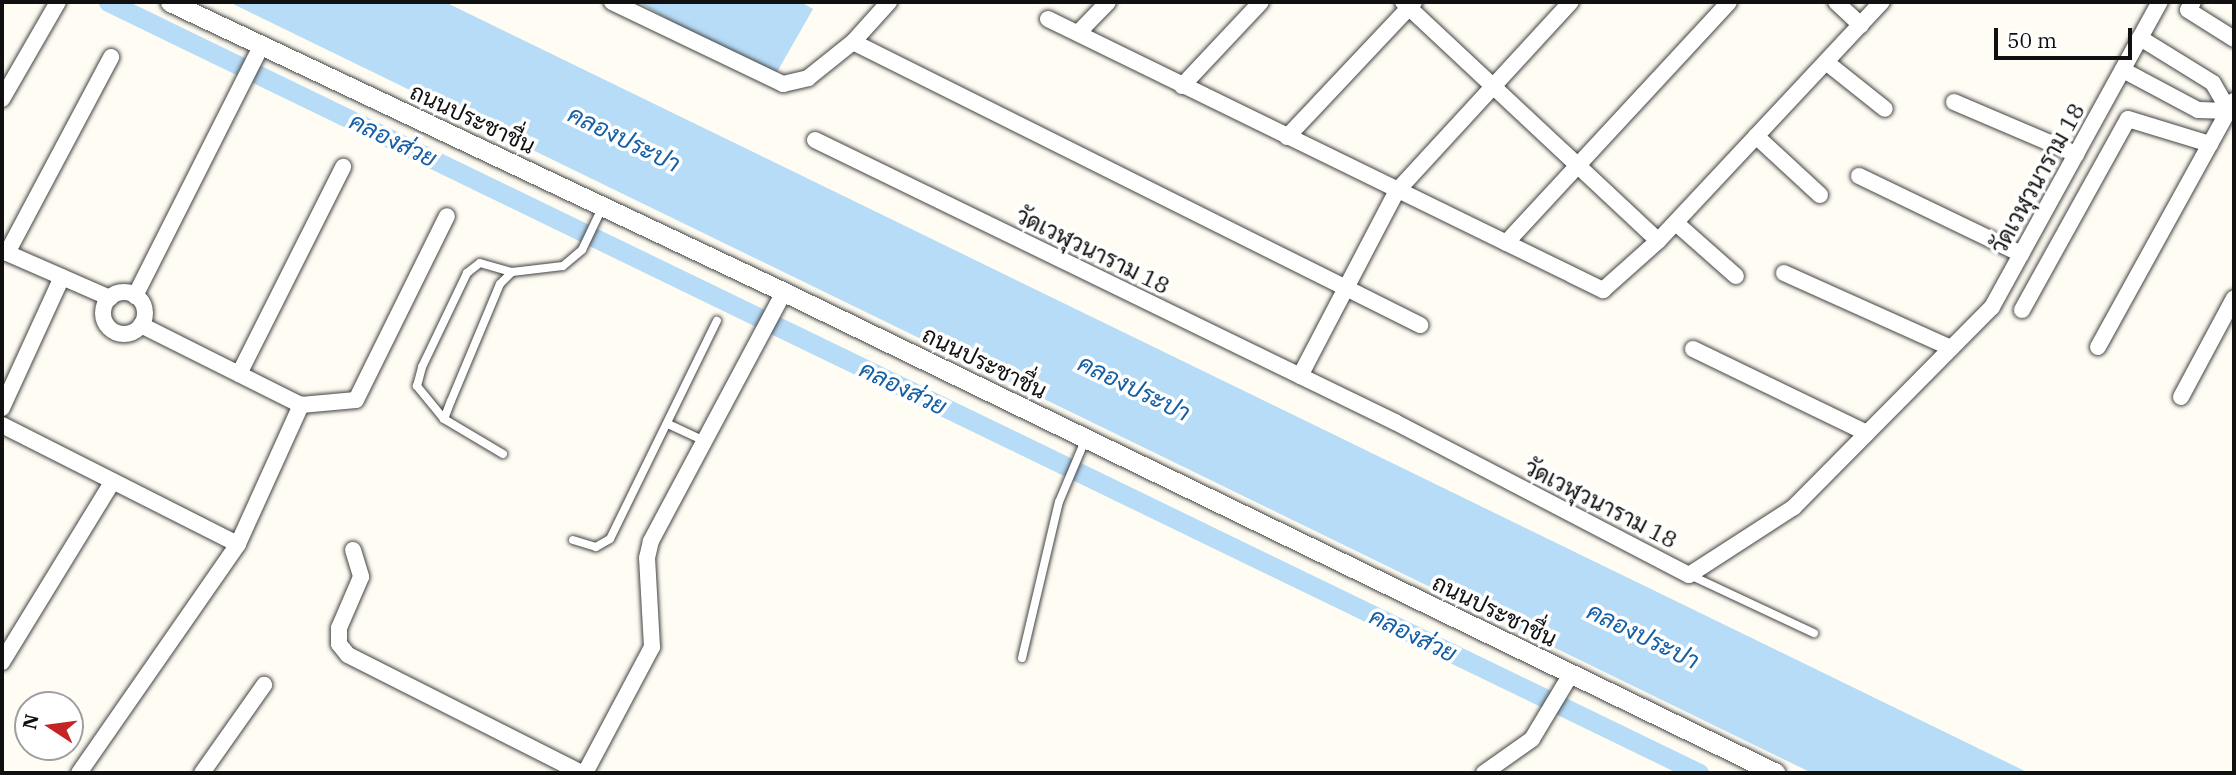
<!DOCTYPE html>
<meta charset="utf-8">
<style>
body{margin:0}
#map{position:relative;width:2236px;height:775px;overflow:hidden;background:#fffdf3;font-family:"IBM Plex Serif",Sarabun,serif}
div>[style]{position:absolute}
[style*='--x']{left:calc(var(--x)*1px);top:calc(var(--y)*1px);width:calc(var(--w)*1px);rotate:calc(var(--a)*1deg)}
.water>*{inset:0;background:#b6dcf7}
.canal>*{height:19px;margin:-9.5px;padding:0 9.5px;transform-origin:9.5px;border-radius:9.5px;background:#b6dcf7}
.roads{filter:drop-shadow(0 0 2px #434343) drop-shadow(0 0 2px #434343)}
.service>*{height:8px;margin:-4px;padding:0 4px;transform-origin:4px;border-radius:4px;background:#fff}
.minor>*{height:16px;margin:-8px;padding:0 8px;transform-origin:8px;border-radius:8px;background:#fff}
.minor>.ring{margin:-8px;padding:0;box-sizing:content-box;background:none;border:16px solid #fff;border-radius:50%}
.tertiary>*{height:19px;margin:-9.5px;padding:0 9.5px;transform-origin:9.5px;border-radius:9.5px;background:#fff}
span{translate:-50% -50%;white-space:nowrap;text-align:center;line-height:1.15;-webkit-text-stroke:7px #fff;paint-order:stroke}
.street-label{font-size:23px;color:#101010}
.water-label{font-size:24px;color:#155fa5;font-style:italic}
.frame{position:absolute;inset:0;border:4px solid #101010;pointer-events:none}
.north{position:absolute;left:14px;top:691px;width:70px;height:70px;box-sizing:border-box;background:#fff;border:2px solid #9f9f9f;border-radius:50%;rotate:283deg;font-size:19px;font-weight:700;line-height:28px;text-align:center;color:#101010}
.north::after{content:'';display:block;margin:auto;width:24px;height:32px;background:#c42524;clip-path:polygon(50% 0,100% 100%,50% 72%,0 100%)}
.scale{position:absolute;left:1994px;top:28px;width:138px;height:32px;box-sizing:border-box;border:4px solid #101010;border-top:0;padding-left:9px;font-size:21px;line-height:24px;white-space:nowrap;color:#101010;-webkit-text-stroke:5px #fff;paint-order:stroke}
</style>
<div id="map">
<div class="water">
<i style="clip-path:polygon(229px 2px,445px 2px,2029px 773px,1812px 773px)"></i>
<i style="clip-path:polygon(638px 2px,801px 2px,813px 9px,773px 79px)"></i>
</div>
<div class="canal">
<i style="--x:108;--y:2;--w:1768;--a:25.85"></i>
</div>
<div class="roads">
<div class="service">
<i style="--x:444;--y:419;--w:43;--a:-129.3"></i>
<i style="--x:417;--y:386;--w:20;--a:-75"></i>
<i style="--x:422;--y:367;--w:104;--a:-64.4"></i>
<i style="--x:467;--y:273;--w:16;--a:-38"></i>
<i style="--x:480;--y:263;--w:33;--a:16"></i>
<i style="--x:668;--y:424;--w:40;--a:25"></i>
<i style="--x:503;--y:454;--w:69;--a:-149.3"></i>
<i style="--x:444;--y:419;--w:19;--a:-69"></i>
<i style="--x:451;--y:401;--w:127;--a:-67.3"></i>
<i style="--x:500;--y:284;--w:17;--a:-45"></i>
<i style="--x:512;--y:272;--w:51;--a:-6.7"></i>
<i style="--x:563;--y:266;--w:25;--a:-40"></i>
<i style="--x:582;--y:250;--w:49;--a:-64.5"></i>
<i style="--x:573;--y:540;--w:24;--a:17"></i>
<i style="--x:596;--y:547;--w:16;--a:-30"></i>
<i style="--x:610;--y:539;--w:243;--a:-63.9"></i>
<i style="--x:1690;--y:575;--w:137;--a:25.1"></i>
<i style="--x:1022;--y:658;--w:160;--a:-76.7"></i>
<i style="--x:1059;--y:502;--w:69;--a:-67.1"></i>
</div>
<div class="minor">
<i style="--x:612;--y:2;--w:190;--a:25.6"></i>
<i style="--x:783;--y:84;--w:26;--a:-13"></i>
<i style="--x:808;--y:78;--w:58;--a:-38.7"></i>
<i style="--x:853;--y:42;--w:54;--a:-48"></i>
<i style="--x:1403;--y:2;--w:349;--a:43.1"></i>
<i style="--x:1836;--y:2;--w:34;--a:43"></i>
<i style="--x:2193;--y:2;--w:9;--a:122"></i>
<i style="--x:2188;--y:10;--w:54;--a:32.2"></i>
<i style="--x:1048;--y:19;--w:618;--a:26.03"></i>
<i style="--x:1603;--y:290;--w:74;--a:-41.7"></i>
<i style="--x:1658;--y:241;--w:328;--a:-46.9"></i>
<i style="--x:1078;--y:33;--w:43;--a:-45.9"></i>
<i style="--x:853;--y:42;--w:634;--a:26.52"></i>
<i style="--x:1826;--y:62;--w:75;--a:38.5"></i>
<i style="--x:2123;--y:70;--w:85;--a:28.1"></i>
<i style="--x:2198;--y:110;--w:31;--a:2"></i>
<i style="--x:2229;--y:111;--w:32;--a:-120"></i>
<i style="--x:2213;--y:83;--w:86;--a:-148.3"></i>
<i style="--x:1182;--y:86;--w:115;--a:-46.8"></i>
<i style="--x:2;--y:99;--w:112;--a:-60"></i>
<i style="--x:1954;--y:102;--w:133;--a:23.1"></i>
<i style="--x:1756;--y:136;--w:87;--a:42.7"></i>
<i style="--x:1287;--y:137;--w:185;--a:-46.7"></i>
<i style="--x:815;--y:140;--w:645;--a:25.93"></i>
<i style="--x:1395;--y:422;--w:331;--a:27.5"></i>
<i style="--x:1689;--y:575;--w:125;--a:-32.9"></i>
<i style="--x:1794;--y:507;--w:281;--a:-45.3"></i>
<i style="--x:1992;--y:307;--w:348;--a:-61.2"></i>
<i style="--x:1859;--y:176;--w:180;--a:25.7"></i>
<i style="--x:1676;--y:223;--w:80;--a:41.5"></i>
<i style="--x:1506;--y:243;--w:328;--a:-47.2"></i>
<i style="--x:1784;--y:273;--w:183;--a:24.2"></i>
<i class="ring" style="left:103px;top:292px;width:26px;height:26px"></i>
<i style="--x:135;--y:296;--w:281;--a:-63.2"></i>
<i style="--x:110;--y:298;--w:112;--a:-156.4"></i>
<i style="--x:7;--y:253;--w:222;--a:-62"></i>
<i style="--x:2022;--y:310;--w:218;--a:-61"></i>
<i style="--x:2128;--y:119;--w:86;--a:17"></i>
<i style="--x:141;--y:325;--w:179;--a:26.6"></i>
<i style="--x:301;--y:405;--w:55;--a:-5.2"></i>
<i style="--x:356;--y:400;--w:205;--a:-63.7"></i>
<i style="--x:2098;--y:347;--w:281;--a:-61.1"></i>
<i style="--x:1693;--y:349;--w:193;--a:25.8"></i>
<i style="--x:239;--y:374;--w:232;--a:-63.3"></i>
<i style="--x:1300;--y:376;--w:208;--a:-62.4"></i>
<i style="--x:1396;--y:192;--w:258;--a:-47.4"></i>
<i style="--x:2181;--y:397;--w:112;--a:-61.8"></i>
<i style="--x:2;--y:408;--w:144;--a:-65.4"></i>
<i style="--x:2;--y:425;--w:264;--a:26.8"></i>
<i style="--x:353;--y:550;--w:28;--a:73"></i>
<i style="--x:361;--y:577;--w:56;--a:113.3"></i>
<i style="--x:339;--y:628;--w:16;--a:90"></i>
<i style="--x:339;--y:644;--w:14;--a:51"></i>
<i style="--x:348;--y:655;--w:262;--a:26.8"></i>
<i style="--x:2;--y:662;--w:212;--a:-58.5"></i>
<i style="--x:79;--y:773;--w:279;--a:-55.2"></i>
<i style="--x:238;--y:544;--w:153;--a:-65.6"></i>
<i style="--x:202;--y:773;--w:108;--a:-54.8"></i>
<i style="--x:585;--y:773;--w:143;--a:-62"></i>
<i style="--x:652;--y:647;--w:89;--a:-93.2"></i>
<i style="--x:647;--y:558;--w:17;--a:-77"></i>
<i style="--x:651;--y:541;--w:282;--a:-61.9"></i>
<i style="--x:1484;--y:773;--w:59;--a:-35.3"></i>
<i style="--x:1532;--y:739;--w:76;--a:-59"></i>
</div>
<div class="tertiary">
<i style="--x:170;--y:2;--w:679;--a:25.28"></i>
<i style="--x:784;--y:292;--w:1102;--a:25.87"></i>
</div>
</div>
<div class="street-label">
<span style="left:473px;top:118px;rotate:25deg">ถนนประชาชื่น</span>
<span style="left:2037px;top:178px;rotate:-61deg">วัดเวฬุวนาราม 18</span>
<span style="left:1093px;top:250px;rotate:26deg">วัดเวฬุวนาราม 18</span>
<span style="left:985px;top:362px;rotate:26deg">ถนนประชาชื่น</span>
<span style="left:1601px;top:503px;rotate:27deg">วัดเวฬุวนาราม 18</span>
<span style="left:1495px;top:610px;rotate:26deg">ถนนประชาชื่น</span>
</div>
<div class="water-label">
<span style="left:624px;top:139px;rotate:26deg">คลองประปา</span>
<span style="left:393px;top:140px;rotate:26deg">คลองส่วย</span>
<span style="left:903px;top:388px;rotate:26deg">คลองส่วย</span>
<span style="left:1134px;top:388px;rotate:26deg">คลองประปา</span>
<span style="left:1413px;top:635px;rotate:26deg">คลองส่วย</span>
<span style="left:1643px;top:636px;rotate:26deg">คลองประปา</span>
</div>
<div class="frame"></div>
<div class="north">N</div>
<div class="scale">50 m</div>
</div>
